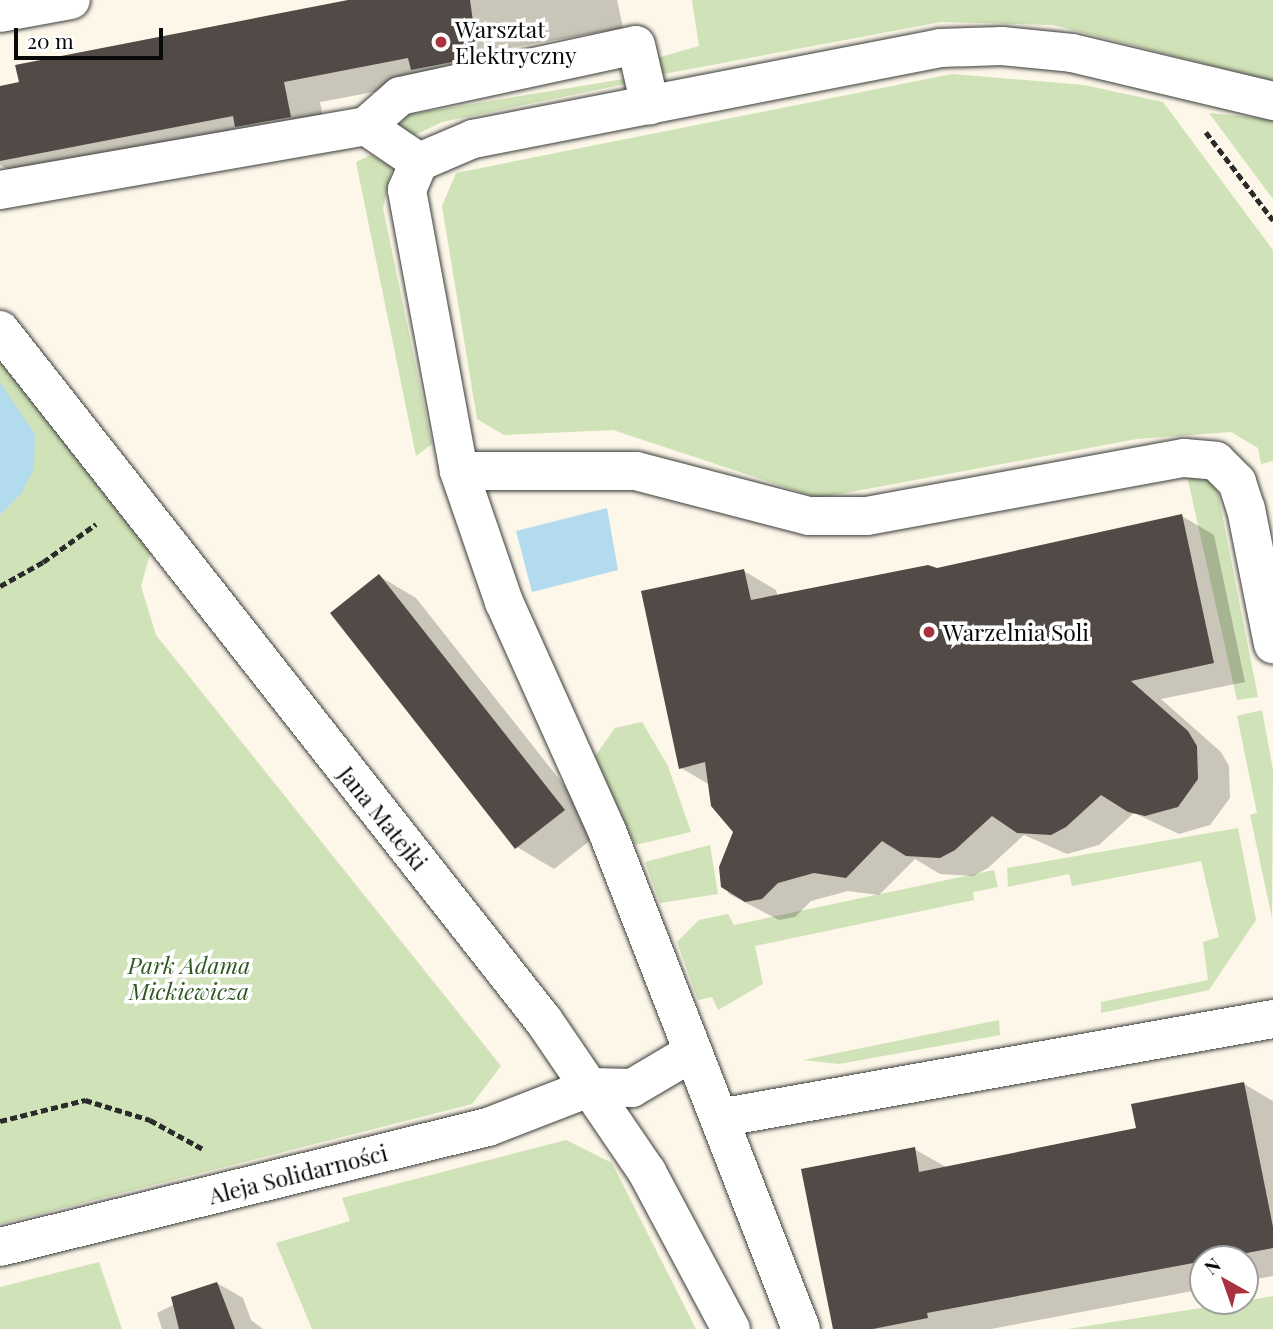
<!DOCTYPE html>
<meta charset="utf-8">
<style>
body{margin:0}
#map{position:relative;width:1273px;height:1329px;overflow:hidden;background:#fcf7e8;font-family:"Playfair Display",serif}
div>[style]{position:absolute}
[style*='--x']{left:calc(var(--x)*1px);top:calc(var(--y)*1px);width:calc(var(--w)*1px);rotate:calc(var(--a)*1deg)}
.green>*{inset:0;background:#d0e2b7}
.water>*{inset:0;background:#b3dbee}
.shadow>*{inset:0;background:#0003}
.building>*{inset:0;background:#514a47}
.path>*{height:4.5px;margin-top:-2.25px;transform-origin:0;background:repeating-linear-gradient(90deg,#2b2b2b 0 7px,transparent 0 10.5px)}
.roads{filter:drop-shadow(0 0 2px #3c3c3c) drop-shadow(0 0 2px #3c3c3c)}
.minor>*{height:38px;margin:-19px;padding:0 19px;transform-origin:19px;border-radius:19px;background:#fff}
.dots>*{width:19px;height:19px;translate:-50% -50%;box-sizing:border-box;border:4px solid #fff;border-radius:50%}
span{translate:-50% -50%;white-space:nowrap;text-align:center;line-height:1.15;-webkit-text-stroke:7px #fff;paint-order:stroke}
.poi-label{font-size:23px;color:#090909}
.left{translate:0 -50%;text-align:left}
.street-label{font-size:23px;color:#090909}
.park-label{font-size:23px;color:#315822;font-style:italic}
.north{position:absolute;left:1189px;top:1245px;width:70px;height:70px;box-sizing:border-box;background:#fff;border:2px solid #9d9d9d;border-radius:50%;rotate:320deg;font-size:19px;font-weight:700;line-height:28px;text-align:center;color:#090909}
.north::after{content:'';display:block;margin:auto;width:24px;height:32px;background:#a8333e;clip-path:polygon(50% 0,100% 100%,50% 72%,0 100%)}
.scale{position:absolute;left:14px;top:28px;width:149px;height:32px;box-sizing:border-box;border:4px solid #090909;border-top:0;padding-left:9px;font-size:21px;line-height:24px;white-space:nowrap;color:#090909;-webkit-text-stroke:5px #fff;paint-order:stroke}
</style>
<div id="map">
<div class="green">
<i style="clip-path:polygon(692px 0,1273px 0,1273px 81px,1053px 25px,941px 22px,653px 76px,650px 60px,699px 46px)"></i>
<i style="clip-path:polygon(952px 74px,1084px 85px,1163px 102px,1273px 250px,1273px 461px,1261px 464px,1258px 448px,1231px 432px,1137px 439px,818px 498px,613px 430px,504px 435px,477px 419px,442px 206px,456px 173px)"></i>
<i style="clip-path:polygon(624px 79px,625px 84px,442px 122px,409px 138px,401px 125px,405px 115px)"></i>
<i style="clip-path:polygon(1209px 113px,1273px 119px,1273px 199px)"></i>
<i style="clip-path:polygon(371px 155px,392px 167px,383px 208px,432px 444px,416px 456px,356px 162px)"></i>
<i style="clip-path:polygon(0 361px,153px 544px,141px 586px,156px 635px,501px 1066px,472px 1104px,0 1224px)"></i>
<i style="clip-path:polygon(1213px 468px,1258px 697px,1237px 700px,1187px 476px)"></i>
<i style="clip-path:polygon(1262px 710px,1273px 770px,1272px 918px,1250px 815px,1257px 813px,1237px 716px)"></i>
<i style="clip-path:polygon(642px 722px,668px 766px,691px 832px,635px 845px,595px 756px,615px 728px)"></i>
<i style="clip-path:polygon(1238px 828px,1256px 920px,1209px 990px,1101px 1013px,1101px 1002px,1208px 980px,1203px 942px,1219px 937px,1201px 861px,1072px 886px,1069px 874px,1008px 887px,1007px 868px)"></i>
<i style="clip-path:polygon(710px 845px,718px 894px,660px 903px,645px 862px)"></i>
<i style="clip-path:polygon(994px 870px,998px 887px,973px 892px,974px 900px,755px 946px,763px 984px,718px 1010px,712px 997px,698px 1000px,677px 942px,699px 920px,728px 914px,734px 925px)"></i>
<i style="clip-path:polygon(999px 1020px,1000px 1035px,839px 1064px,803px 1060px)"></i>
<i style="clip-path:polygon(566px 1140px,612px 1163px,696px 1329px,312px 1329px,276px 1243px,350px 1221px,342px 1198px)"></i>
<i style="clip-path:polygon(99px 1262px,122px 1329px,0 1329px,0 1287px)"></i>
<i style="clip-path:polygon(1273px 1296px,1273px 1329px,1068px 1329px,1245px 1301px)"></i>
</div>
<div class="water">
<i style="clip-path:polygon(0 383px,35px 434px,34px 468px,21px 494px,0 515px)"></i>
<i style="clip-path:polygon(607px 508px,618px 570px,532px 592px,516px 531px)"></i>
</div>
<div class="shadow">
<i style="clip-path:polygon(368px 0,617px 0,623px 28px,510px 48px,514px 77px,433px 81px,320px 102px,327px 137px,30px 182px,0 165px,0 88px)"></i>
<i style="clip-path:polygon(1182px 516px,1214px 535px,1245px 682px,1161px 699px,1221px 752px,1229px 766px,1230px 798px,1210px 825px,1179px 834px,1134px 813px,1099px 845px,1067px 854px,1024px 835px,988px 868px,973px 876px,940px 874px,915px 859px,879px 895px,848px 891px,811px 901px,795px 917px,779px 920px,729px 894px,720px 875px,735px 831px,710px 785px,681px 768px,744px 571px,776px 590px,778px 597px,937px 570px)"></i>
<i style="clip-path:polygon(379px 576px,416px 598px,601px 832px,554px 869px,517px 847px)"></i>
<i style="clip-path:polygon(1244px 1084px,1273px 1101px,1273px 1276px,1245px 1281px,1245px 1259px,1203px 1259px,1203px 1289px,991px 1329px,835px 1329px,914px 1149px,948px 1168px,1138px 1130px)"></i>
<i style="clip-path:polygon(217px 1283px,243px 1298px,251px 1320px,263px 1329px,162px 1329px,157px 1313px)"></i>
</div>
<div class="building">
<i style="clip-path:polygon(348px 0,470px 0,478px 57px,411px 70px,408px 58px,284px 82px,291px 117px,235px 127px,233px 116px,0 161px,0 86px,19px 82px,15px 65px)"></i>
<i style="clip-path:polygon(1182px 514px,1214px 663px,1131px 681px,1188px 731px,1197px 746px,1198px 779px,1178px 807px,1145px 816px,1128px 812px,1101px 795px,1066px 827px,1051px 835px,1017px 833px,992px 816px,955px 850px,940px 858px,906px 856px,882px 841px,846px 878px,814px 873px,778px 883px,762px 899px,745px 902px,721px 887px,719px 867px,733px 832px,711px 806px,705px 762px,679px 769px,641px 591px,744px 569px,751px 600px,928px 565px,937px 568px)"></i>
<i style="clip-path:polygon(379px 574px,565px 810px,515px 849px,330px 613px)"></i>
<i style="clip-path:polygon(1244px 1082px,1273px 1227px,1273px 1248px,927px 1313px,928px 1318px,873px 1329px,833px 1329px,801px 1169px,915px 1147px,919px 1172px,1136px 1128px,1131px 1104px)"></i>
<i style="clip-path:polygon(217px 1282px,235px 1329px,179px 1329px,171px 1297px)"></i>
</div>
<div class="path">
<i style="--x:1206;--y:132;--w:111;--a:52.7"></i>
<i style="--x:0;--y:586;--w:49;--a:-29.2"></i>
<i style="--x:43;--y:562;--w:65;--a:-35.6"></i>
<i style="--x:0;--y:1121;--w:88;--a:-13.9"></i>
<i style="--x:85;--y:1100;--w:68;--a:17.1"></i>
<i style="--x:150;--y:1120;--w:60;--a:28.7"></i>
</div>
<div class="roads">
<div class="minor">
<i style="--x:0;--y:13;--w:72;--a:-10.4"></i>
<i style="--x:366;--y:126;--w:64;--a:34.2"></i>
<i style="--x:0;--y:190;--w:372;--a:-9.9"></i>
<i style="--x:366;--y:126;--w:45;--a:-41.4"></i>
<i style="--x:400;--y:96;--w:241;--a:-12.2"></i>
<i style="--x:636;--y:45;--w:62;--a:76.9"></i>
<i style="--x:0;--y:330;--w:879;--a:51.79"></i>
<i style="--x:544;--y:1021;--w:183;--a:55.7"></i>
<i style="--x:647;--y:1172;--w:178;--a:61.9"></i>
<i style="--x:459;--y:471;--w:177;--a:0"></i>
<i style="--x:636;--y:471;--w:179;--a:14.6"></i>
<i style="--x:809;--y:516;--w:58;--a:0"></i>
<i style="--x:867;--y:516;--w:322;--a:-10.4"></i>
<i style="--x:1184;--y:458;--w:32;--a:5"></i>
<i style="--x:1216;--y:461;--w:30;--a:45"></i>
<i style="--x:1237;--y:482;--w:28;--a:72"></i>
<i style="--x:1246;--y:509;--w:138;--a:78.7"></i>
<i style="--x:719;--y:1118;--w:563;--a:-10.13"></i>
<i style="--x:0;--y:1247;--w:503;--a:-13.82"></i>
<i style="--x:488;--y:1127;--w:110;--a:-21.2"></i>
<i style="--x:591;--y:1087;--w:41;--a:1.4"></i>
<i style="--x:632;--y:1088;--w:71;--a:-30.5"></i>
<i style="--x:801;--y:1329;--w:534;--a:-111.28"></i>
<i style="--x:607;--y:831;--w:251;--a:-114.2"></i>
<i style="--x:504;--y:602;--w:139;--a:-109"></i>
<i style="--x:459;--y:471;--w:286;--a:-100.5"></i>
<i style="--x:407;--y:190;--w:30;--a:-67"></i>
<i style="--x:419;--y:162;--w:59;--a:-23.1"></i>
<i style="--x:473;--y:139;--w:476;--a:-11"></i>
<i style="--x:940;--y:48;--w:62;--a:-1.8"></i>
<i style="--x:1002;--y:46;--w:70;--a:5.7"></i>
<i style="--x:1072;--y:53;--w:207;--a:13.4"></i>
</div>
</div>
<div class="dots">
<i style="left:441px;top:42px;background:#a8333e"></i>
<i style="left:929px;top:632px;background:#a8333e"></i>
</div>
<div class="poi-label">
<span class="left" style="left:455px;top:42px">Warsztat<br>Elektryczny</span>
<span class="left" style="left:943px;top:632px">Warzelnia Soli</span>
</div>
<div class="street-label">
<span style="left:383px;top:818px;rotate:51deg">Jana Matejki</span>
<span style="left:298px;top:1174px;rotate:-14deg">Aleja Solidarności</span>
</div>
<div class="park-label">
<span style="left:189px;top:978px">Park Adama<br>Mickiewicza</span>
</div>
<div class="north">N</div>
<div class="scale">20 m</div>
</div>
